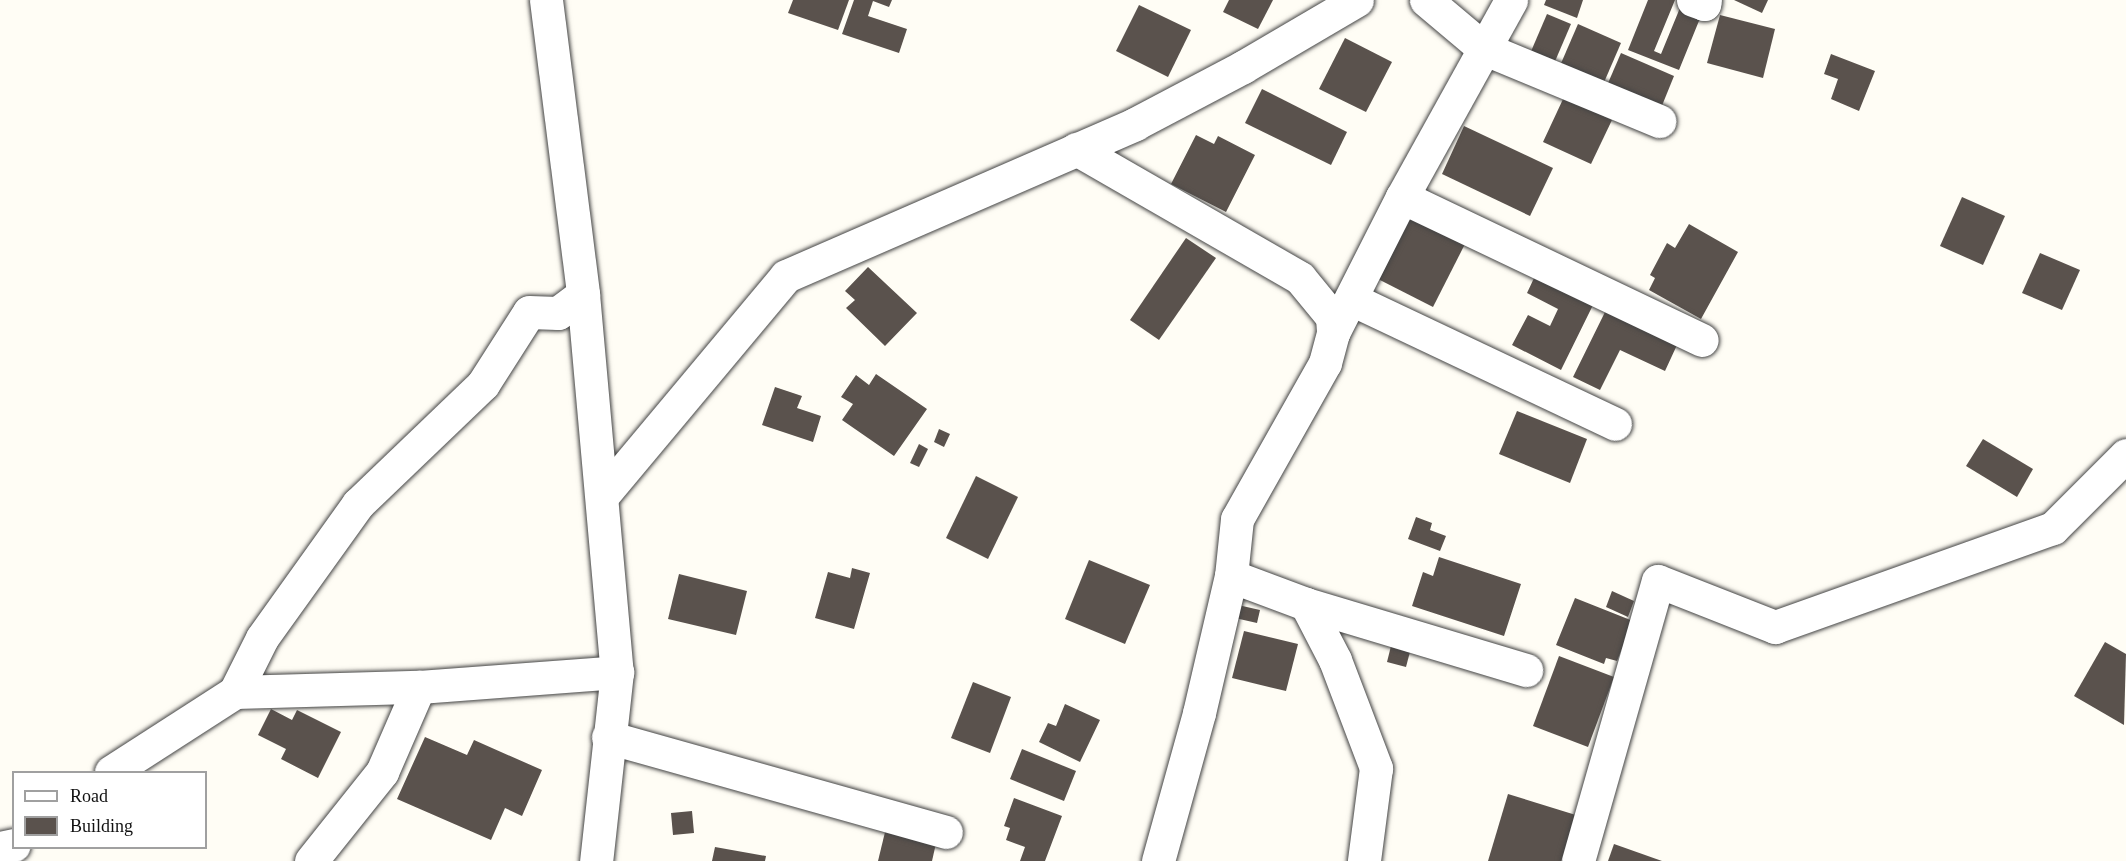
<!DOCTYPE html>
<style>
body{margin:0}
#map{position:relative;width:2126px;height:861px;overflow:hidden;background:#fffdf5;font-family:"Times New Roman",serif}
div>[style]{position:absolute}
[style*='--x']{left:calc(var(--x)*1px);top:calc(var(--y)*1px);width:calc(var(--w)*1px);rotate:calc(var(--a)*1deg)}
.building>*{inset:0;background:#5a524d}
.roads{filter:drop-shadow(0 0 2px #444) drop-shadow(0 0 2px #444)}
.minor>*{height:33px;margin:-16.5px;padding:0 16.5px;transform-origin:16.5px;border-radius:16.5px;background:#fff}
span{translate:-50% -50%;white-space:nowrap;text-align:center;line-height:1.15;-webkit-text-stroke:6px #fff;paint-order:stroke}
.legend{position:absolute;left:12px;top:771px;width:195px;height:78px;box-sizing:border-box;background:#fff;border:2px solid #a0a0a0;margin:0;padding:8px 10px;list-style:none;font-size:18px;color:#111}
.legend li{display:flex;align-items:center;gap:12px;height:30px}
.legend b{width:30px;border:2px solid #a0a0a0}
</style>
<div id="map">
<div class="building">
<i style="clip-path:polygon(793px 0,849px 0,838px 30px,788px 13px)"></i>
<i style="clip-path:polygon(854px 0,892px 0,889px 7px,873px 1px,868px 16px,907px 29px,899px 53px,842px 34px)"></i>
<i style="clip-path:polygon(1229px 0,1273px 0,1258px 29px,1223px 12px)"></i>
<i style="clip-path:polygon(1546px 0,1583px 0,1577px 18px,1544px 5px)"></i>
<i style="clip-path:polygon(1648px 0,1675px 0,1654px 51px,1661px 54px,1682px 3px,1703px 11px,1679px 70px,1628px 50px)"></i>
<i style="clip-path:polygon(1734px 0,1768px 0,1762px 13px)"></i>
<i style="clip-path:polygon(1139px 5px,1191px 30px,1168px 77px,1116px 51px)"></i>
<i style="clip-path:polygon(1547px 14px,1571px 24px,1553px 66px,1529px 56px)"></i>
<i style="clip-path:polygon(1720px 15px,1775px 29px,1763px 78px,1707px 63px)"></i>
<i style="clip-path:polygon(1578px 24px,1621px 43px,1602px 87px,1559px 68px)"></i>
<i style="clip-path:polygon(1345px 38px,1392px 62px,1366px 112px,1319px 89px)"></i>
<i style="clip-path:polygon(1621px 53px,1674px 76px,1659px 113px,1605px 90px)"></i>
<i style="clip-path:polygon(1831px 54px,1875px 71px,1859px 111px,1831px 99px,1838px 79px,1824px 74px)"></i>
<i style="clip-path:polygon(1262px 89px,1347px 132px,1331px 165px,1245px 123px)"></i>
<i style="clip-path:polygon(1564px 97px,1612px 120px,1591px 164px,1543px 142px)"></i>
<i style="clip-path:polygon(1464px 126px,1553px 168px,1530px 216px,1442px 174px)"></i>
<i style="clip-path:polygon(1196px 135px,1214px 144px,1218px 136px,1255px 155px,1226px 212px,1171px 184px)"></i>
<i style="clip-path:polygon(1962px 197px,2005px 216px,1983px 265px,1940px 246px)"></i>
<i style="clip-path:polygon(1409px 215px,1465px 244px,1433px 307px,1376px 278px)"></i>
<i style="clip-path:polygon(1689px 224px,1738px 252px,1701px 319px,1649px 290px,1655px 278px,1650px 275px,1667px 243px,1675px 248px)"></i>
<i style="clip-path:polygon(1186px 238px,1216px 258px,1159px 340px,1130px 320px)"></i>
<i style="clip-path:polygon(2040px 253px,2080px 270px,2062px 310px,2022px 293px)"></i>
<i style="clip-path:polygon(868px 267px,917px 313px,885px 346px,846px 308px,855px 300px,845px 291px)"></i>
<i style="clip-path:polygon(1535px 276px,1593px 305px,1561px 370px,1512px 345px,1528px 315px,1550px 326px,1558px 309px,1527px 293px)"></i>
<i style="clip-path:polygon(1606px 310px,1677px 345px,1665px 371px,1620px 350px,1600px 390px,1573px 377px)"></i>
<i style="clip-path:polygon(876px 374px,927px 409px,894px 456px,842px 420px,853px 404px,841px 397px,856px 375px,869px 385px)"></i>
<i style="clip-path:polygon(775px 387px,802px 396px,797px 408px,821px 416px,813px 442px,762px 425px)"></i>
<i style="clip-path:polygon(1517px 411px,1587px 439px,1570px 483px,1499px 454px)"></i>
<i style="clip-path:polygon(939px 429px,950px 434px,944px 447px,934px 442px)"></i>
<i style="clip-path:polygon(1983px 439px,2033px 469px,2017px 497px,1966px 466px)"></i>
<i style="clip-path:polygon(919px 444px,928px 449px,919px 467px,910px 463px)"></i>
<i style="clip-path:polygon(976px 476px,1018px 497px,988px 559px,946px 538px)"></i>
<i style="clip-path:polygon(1416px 517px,1432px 523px,1430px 530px,1446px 536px,1440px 551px,1408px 539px)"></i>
<i style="clip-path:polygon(1439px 557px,1521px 584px,1504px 636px,1412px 606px,1423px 572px,1433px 576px)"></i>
<i style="clip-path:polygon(1089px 560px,1150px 585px,1125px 644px,1065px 619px)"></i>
<i style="clip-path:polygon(852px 568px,870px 573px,854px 629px,815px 618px,828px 572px,850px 578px)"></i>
<i style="clip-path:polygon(679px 574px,747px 591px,736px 635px,668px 619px)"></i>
<i style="clip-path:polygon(1612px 591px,1634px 601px,1628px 617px,1606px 607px)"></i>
<i style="clip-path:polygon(1575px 598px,1633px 621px,1617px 661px,1606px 658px,1604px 664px,1556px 645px)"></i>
<i style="clip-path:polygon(1238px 605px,1260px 610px,1257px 623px,1235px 618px)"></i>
<i style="clip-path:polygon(1244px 631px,1298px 644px,1286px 691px,1232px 678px)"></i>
<i style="clip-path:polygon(1392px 642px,1411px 648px,1406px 667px,1387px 662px)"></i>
<i style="clip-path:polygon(2105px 642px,2126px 654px,2124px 725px,2074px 696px)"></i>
<i style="clip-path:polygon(1559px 656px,1614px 677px,1588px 747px,1533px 726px)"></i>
<i style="clip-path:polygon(973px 682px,1011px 697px,990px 753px,951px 738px)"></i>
<i style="clip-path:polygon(1065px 704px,1100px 720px,1080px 762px,1039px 742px,1048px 723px,1056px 726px)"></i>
<i style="clip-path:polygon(271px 709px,292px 720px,297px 710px,341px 732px,318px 778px,281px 759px,286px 749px,258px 735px)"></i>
<i style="clip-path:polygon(425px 737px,467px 755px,474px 740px,542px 770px,522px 816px,505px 808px,491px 840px,397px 799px)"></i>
<i style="clip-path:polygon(1022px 749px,1076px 771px,1064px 801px,1010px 779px)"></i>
<i style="clip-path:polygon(1508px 794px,1579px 816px,1565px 861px,1488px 861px)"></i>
<i style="clip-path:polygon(1014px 798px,1062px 816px,1045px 861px,1020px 861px,1025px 847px,1006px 840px,1010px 828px,1004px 826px)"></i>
<i style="clip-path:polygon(692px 811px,694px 833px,673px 835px,671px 813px)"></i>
<i style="clip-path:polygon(886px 828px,937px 839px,932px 861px,878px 861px)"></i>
<i style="clip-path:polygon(1614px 844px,1662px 861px,1608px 861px)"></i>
<i style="clip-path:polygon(715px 847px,766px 856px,765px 861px,712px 861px)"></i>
</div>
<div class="roads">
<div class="minor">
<i style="--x:546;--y:0;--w:296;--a:82.8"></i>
<i style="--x:583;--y:294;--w:380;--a:84.9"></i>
<i style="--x:617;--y:672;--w:190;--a:96.3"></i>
<i style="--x:1426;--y:0;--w:75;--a:40.1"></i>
<i style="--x:1483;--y:48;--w:191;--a:22.5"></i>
<i style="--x:1693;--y:0;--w:12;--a:20"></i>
<i style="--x:1704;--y:4;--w:4;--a:-76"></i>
<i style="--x:1076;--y:149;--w:258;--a:29.9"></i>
<i style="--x:1300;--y:278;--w:50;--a:50.6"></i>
<i style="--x:1332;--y:317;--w:16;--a:86"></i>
<i style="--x:1333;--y:333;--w:31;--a:105"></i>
<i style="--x:1325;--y:363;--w:179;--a:119.4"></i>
<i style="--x:1237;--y:519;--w:57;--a:96"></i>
<i style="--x:1231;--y:576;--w:80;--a:20.5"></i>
<i style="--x:1306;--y:604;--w:63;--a:62.6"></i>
<i style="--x:1335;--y:660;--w:116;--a:69.2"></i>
<i style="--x:1376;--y:768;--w:94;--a:97.4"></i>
<i style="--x:1402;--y:197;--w:225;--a:-61"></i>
<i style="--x:1351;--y:299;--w:292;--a:25.3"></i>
<i style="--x:1333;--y:333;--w:153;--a:-63.1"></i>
<i style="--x:1402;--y:197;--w:332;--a:25.5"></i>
<i style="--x:603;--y:495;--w:285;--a:-50.1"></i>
<i style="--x:786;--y:276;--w:381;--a:-23.5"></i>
<i style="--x:1135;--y:124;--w:122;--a:-27.8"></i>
<i style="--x:1243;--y:67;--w:132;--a:-30.4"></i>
<i style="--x:1306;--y:604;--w:230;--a:16.7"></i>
<i style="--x:235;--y:692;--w:60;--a:-63.4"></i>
<i style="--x:262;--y:638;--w:165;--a:-54.4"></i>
<i style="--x:358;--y:504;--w:173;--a:-43.8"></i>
<i style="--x:483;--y:384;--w:85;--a:-57.4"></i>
<i style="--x:529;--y:312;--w:29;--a:2"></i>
<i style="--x:558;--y:313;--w:31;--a:-37"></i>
<i style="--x:608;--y:737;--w:351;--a:15.7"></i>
<i style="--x:111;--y:772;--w:148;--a:-32.8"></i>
<i style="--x:235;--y:692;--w:184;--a:-1.6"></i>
<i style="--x:419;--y:687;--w:199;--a:-4.3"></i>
<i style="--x:0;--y:848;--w:14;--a:-12"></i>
<i style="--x:311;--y:861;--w:114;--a:-51.4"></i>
<i style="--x:382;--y:772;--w:93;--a:-66.5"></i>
<i style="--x:1158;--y:861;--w:154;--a:-74.5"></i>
<i style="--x:1199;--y:713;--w:141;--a:-76.9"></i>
<i style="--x:1578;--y:861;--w:291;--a:-74.1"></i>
<i style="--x:1658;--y:581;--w:126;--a:21.5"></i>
<i style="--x:1775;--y:627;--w:295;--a:-19.6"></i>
<i style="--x:2053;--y:528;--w:103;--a:-45"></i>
</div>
</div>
<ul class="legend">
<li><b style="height:8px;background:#fff"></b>Road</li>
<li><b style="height:16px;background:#5a524d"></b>Building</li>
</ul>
</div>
